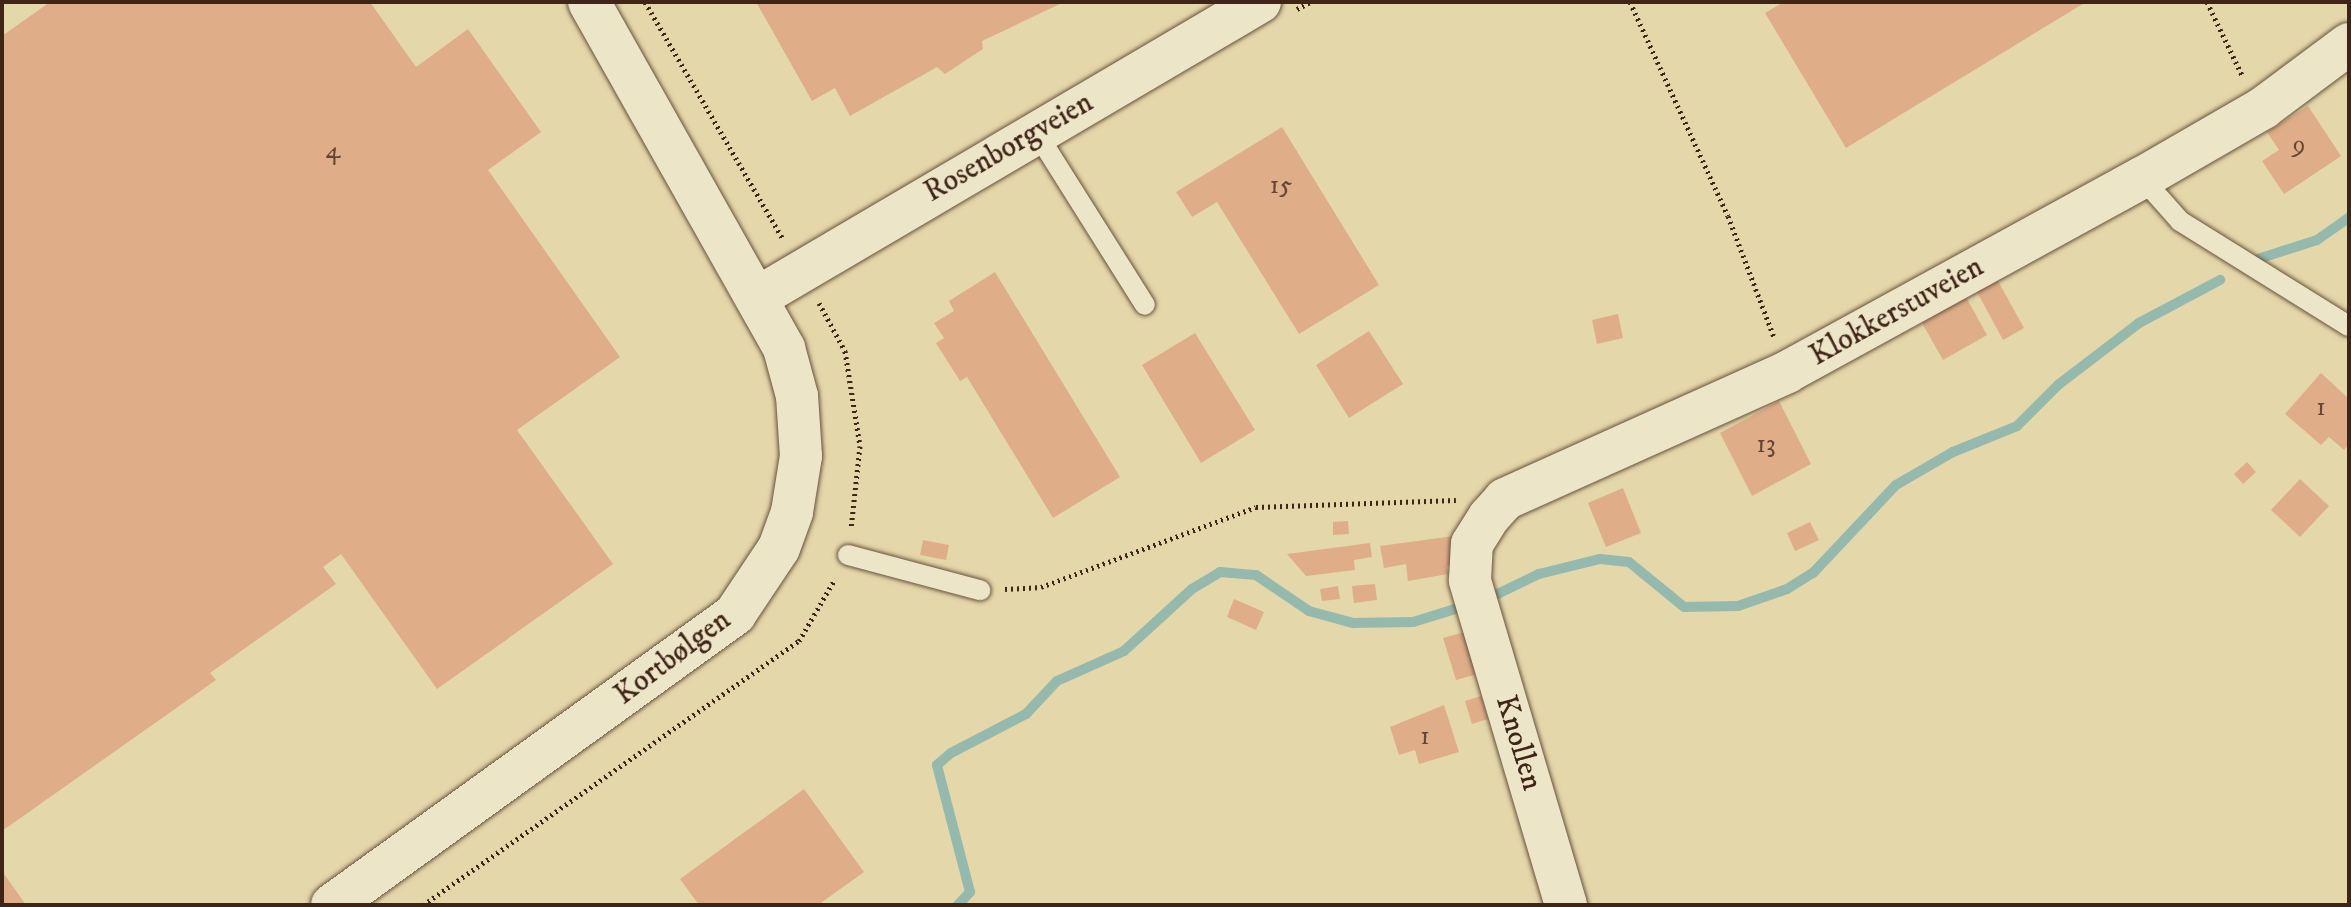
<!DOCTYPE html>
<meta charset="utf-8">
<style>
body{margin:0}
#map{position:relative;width:2351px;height:907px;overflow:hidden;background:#e4d7aa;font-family:"IM FELL DW Pica",serif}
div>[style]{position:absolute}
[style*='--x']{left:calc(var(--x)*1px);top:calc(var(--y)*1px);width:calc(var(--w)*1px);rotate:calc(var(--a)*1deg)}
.stream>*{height:10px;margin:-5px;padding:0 5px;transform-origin:5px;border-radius:5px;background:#95b9ad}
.building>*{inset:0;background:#dfae89}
.path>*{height:5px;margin-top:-2.5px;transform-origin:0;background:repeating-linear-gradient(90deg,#3f2518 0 2px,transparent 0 6px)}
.roads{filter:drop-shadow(0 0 2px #68523c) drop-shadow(0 0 2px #68523c)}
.lane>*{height:20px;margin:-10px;padding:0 10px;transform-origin:10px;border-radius:10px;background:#ede5c8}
.street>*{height:42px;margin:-21px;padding:0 21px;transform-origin:21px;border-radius:21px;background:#ede5c8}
span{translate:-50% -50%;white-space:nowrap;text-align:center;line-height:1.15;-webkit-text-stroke:6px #ede5c8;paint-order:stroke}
.number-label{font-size:26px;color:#674734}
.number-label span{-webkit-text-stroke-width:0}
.street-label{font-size:30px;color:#3f2518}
.frame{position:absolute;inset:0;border:4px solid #3f2518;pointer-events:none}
</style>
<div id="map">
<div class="stream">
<i style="--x:2258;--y:259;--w:62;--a:-17.9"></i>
<i style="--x:2317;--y:240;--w:39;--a:-35"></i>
<i style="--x:1487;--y:599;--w:58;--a:-25.7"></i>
<i style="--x:1539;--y:574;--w:63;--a:-13.8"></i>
<i style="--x:1600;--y:559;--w:29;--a:6"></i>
<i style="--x:1629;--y:562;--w:71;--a:39.3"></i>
<i style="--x:1684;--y:607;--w:54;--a:-1.1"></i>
<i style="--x:1738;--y:606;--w:52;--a:-19.1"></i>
<i style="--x:1787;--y:589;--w:31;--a:-32"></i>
<i style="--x:1813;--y:573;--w:121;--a:-46.7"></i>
<i style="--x:1896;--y:485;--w:66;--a:-30.1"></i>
<i style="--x:1953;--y:452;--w:69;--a:-22.1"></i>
<i style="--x:2017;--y:426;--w:58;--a:-45"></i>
<i style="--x:2058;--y:385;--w:102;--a:-37.4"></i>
<i style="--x:2139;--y:323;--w:92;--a:-28"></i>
<i style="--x:958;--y:905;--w:18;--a:-47"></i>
<i style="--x:970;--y:892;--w:131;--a:-104.6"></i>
<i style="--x:937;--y:765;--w:18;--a:-41"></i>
<i style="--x:951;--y:753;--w:85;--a:-27.5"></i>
<i style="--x:1026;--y:714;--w:45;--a:-46.8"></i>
<i style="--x:1057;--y:681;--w:73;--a:-24.1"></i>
<i style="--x:1124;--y:651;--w:92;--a:-42.4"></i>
<i style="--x:1192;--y:589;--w:33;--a:-31"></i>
<i style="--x:1220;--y:572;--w:36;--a:5"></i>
<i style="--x:1256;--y:575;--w:64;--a:34.2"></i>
<i style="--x:1309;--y:611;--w:46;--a:15.3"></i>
<i style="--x:1353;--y:623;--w:60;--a:-1"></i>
<i style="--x:1413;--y:622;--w:54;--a:-17.1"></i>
</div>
<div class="building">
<i style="clip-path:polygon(50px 2px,370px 2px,416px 67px,468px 29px,541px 132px,488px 170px,620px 357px,517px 430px,613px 564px,437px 689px,341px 554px,323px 567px,336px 584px,210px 673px,216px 680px,2px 831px,2px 36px)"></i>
<i style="clip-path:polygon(756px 2px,1064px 2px,982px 41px,983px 49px,945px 74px,937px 67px,850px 116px,835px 88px,812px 101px)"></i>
<i style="clip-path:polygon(1784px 2px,2086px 2px,1846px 148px,1765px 13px)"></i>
<i style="clip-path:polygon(2308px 106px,2341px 156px,2284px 194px,2262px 161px,2279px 150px,2267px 132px)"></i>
<i style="clip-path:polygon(1282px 127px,1379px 285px,1299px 334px,1217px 202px,1192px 217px,1176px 192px)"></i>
<i style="clip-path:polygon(995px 272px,1120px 477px,1053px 518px,967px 377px,960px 381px,936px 343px,944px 338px,934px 323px,954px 311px,949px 301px)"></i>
<i style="clip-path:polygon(1998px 281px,2024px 328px,2003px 340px,1977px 292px)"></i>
<i style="clip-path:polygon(1966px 297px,1987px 335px,1943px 360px,1922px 323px)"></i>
<i style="clip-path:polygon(1618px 314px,1623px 338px,1597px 344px,1592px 320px)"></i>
<i style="clip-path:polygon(1369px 331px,1403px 384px,1349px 418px,1316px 365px)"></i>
<i style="clip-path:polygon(1195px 333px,1255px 430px,1201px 463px,1142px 365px)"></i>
<i style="clip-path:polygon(2321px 373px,2349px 399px,2349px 444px,2344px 450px,2329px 437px,2321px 445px,2285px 414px)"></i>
<i style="clip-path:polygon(1779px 401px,1811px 464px,1752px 496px,1720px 433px)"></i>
<i style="clip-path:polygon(2247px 462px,2256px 472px,2243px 484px,2234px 474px)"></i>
<i style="clip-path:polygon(2300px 479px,2329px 506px,2300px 537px,2271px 510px)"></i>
<i style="clip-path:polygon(1623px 488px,1641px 533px,1606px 547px,1588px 503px)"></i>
<i style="clip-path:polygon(1348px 521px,1349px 534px,1333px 535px,1333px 522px)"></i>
<i style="clip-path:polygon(1810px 522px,1819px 540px,1795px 551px,1787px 533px)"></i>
<i style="clip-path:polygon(1454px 536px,1459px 564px,1447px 566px,1448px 574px,1408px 581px,1406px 564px,1384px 568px,1380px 546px)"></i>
<i style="clip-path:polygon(923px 540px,949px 545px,946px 560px,920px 555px)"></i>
<i style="clip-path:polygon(1370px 543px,1372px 557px,1354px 560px,1355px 570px,1306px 576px,1287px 554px)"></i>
<i style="clip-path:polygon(1375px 584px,1377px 600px,1354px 603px,1352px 586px)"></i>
<i style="clip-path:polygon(1338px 586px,1340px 599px,1322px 601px,1320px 589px)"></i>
<i style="clip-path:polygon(1234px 599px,1264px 612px,1256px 630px,1227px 617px)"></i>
<i style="clip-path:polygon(1465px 632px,1478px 674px,1456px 680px,1443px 638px)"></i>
<i style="clip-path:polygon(1481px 696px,1488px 719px,1472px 724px,1465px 701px)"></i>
<i style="clip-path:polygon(1444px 705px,1459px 752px,1419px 764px,1415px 750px,1399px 755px,1390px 727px)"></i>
<i style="clip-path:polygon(804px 789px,864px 872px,818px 905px,699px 905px,680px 879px)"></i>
<i style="clip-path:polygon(2px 871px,26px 905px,2px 905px)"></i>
</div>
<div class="path">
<i style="--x:645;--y:2;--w:274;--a:59.8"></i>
<i style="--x:1630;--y:2;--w:235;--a:65.4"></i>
<i style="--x:1728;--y:216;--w:129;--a:69.2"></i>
<i style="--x:2207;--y:2;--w:83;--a:64.4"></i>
<i style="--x:1297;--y:9;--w:15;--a:-28"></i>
<i style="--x:819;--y:303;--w:55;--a:61.6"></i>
<i style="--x:845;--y:351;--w:96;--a:81"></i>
<i style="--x:860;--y:446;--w:83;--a:96.2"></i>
<i style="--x:1005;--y:589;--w:36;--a:-3"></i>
<i style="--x:1041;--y:587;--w:229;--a:-20.4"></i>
<i style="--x:1256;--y:507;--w:200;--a:-2"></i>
<i style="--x:423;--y:905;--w:459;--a:-35.1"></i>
<i style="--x:799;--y:641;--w:72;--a:-59.9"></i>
</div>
<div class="roads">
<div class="lane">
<i style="--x:1036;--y:132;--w:204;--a:57.8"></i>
<i style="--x:2142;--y:178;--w:57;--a:48.5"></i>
<i style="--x:2180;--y:221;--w:199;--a:31.9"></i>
<i style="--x:848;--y:555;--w:137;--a:14.9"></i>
</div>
<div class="street">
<i style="--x:760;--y:296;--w:580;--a:-30.46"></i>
<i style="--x:332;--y:905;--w:497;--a:-35.8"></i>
<i style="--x:735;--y:614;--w:79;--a:-56.3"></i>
<i style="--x:779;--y:548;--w:38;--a:-70"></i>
<i style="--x:792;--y:512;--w:57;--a:-80.9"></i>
<i style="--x:801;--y:456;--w:60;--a:-93.8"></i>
<i style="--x:797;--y:396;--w:50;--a:-105.2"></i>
<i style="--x:784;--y:348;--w:397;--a:-119.4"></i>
<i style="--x:1566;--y:905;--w:339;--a:-106.5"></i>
<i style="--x:1470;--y:580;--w:36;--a:-87"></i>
<i style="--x:1472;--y:544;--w:32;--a:-58"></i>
<i style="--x:1489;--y:517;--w:24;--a:-48"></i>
<i style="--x:1505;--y:499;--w:309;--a:-24.2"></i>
<i style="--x:1787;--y:372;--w:405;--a:-28.7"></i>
<i style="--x:2142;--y:178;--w:140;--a:-30"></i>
<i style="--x:2263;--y:108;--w:107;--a:-36.7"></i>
</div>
</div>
<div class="number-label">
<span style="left:2299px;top:145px">9</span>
<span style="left:333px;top:151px">4</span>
<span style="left:1281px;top:186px">15</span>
<span style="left:2321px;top:408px">1</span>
<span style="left:1766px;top:445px">13</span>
<span style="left:1425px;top:737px">1</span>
</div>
<div class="street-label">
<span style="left:1009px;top:148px;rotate:-30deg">Rosenborgveien</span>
<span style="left:1897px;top:312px;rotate:-29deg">Klokkerstuveien</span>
<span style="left:673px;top:658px;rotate:-37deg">Kortbølgen</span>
<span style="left:1518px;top:743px;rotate:73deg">Knollen</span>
</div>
<div class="frame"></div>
</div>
